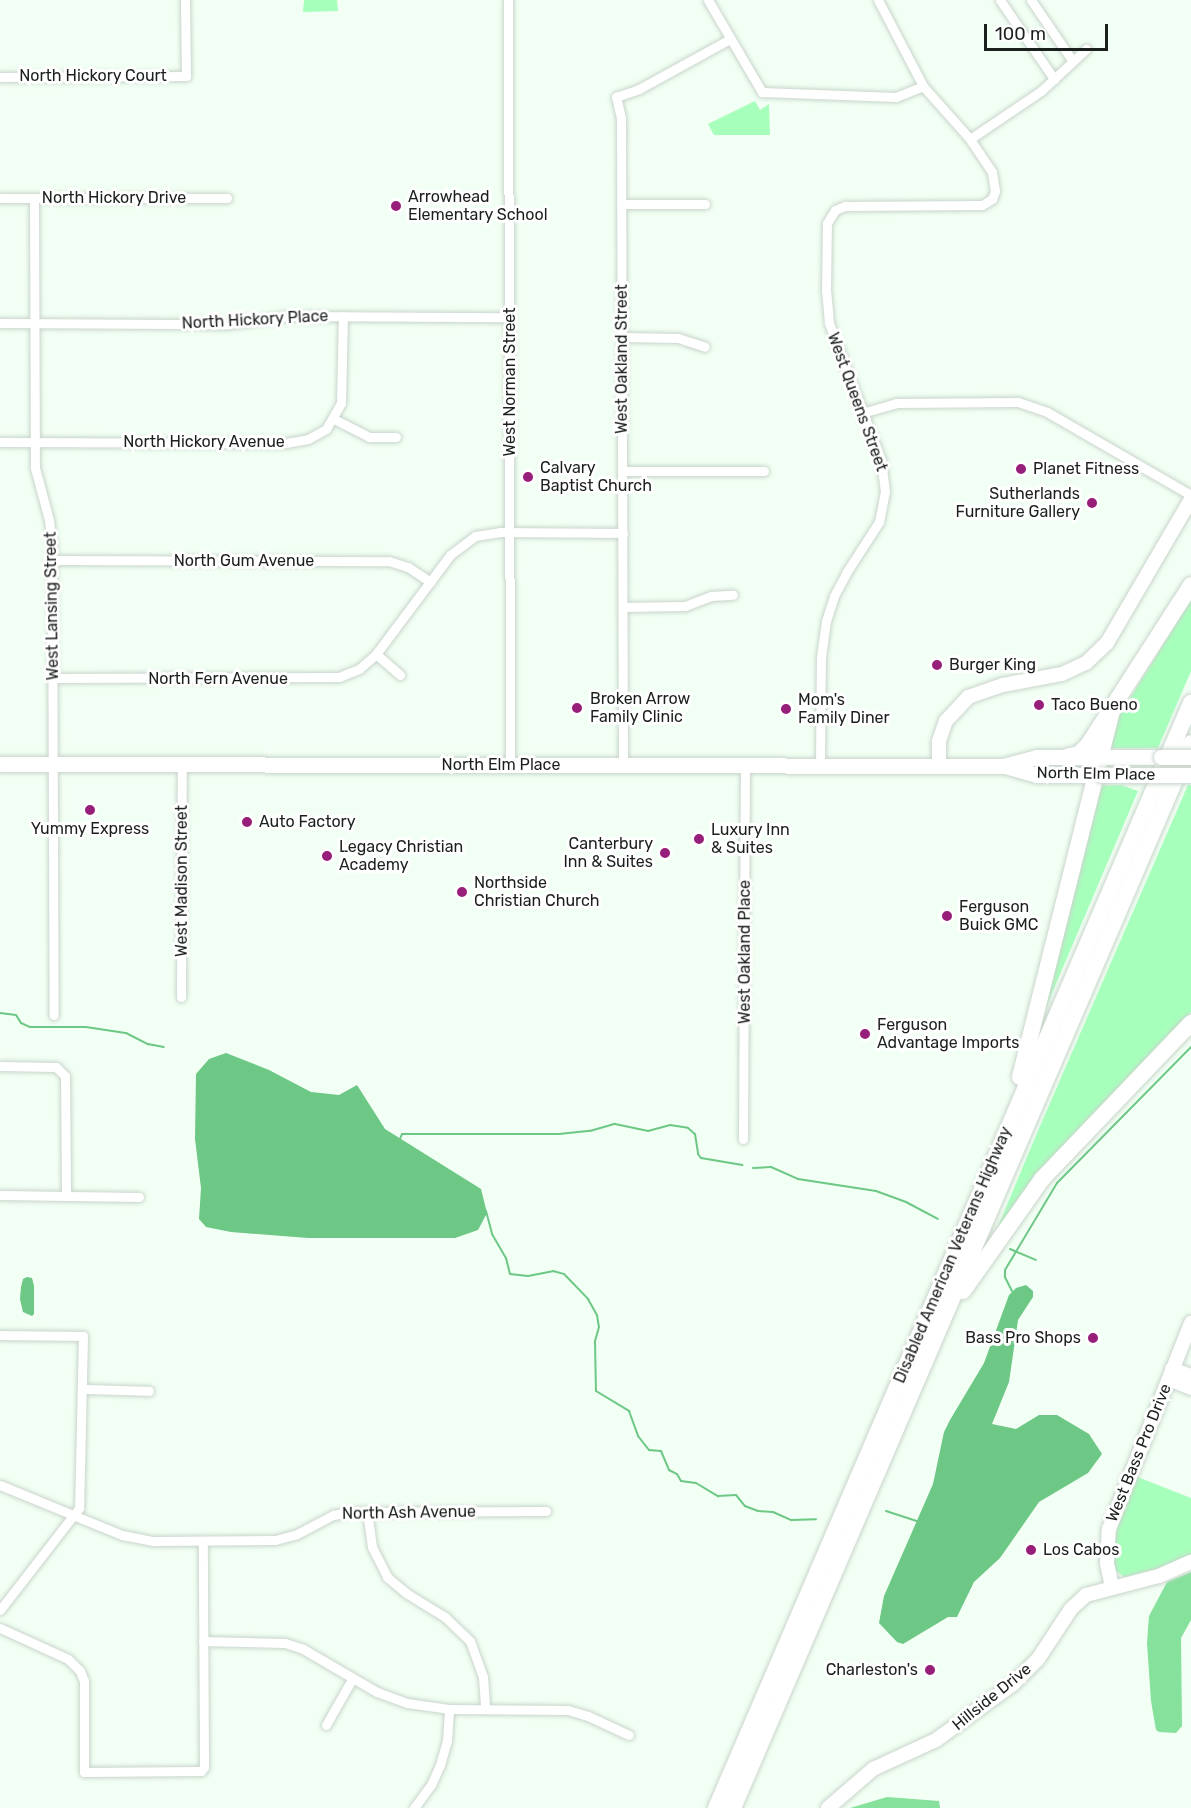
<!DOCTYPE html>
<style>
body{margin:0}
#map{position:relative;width:1191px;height:1808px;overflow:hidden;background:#f2fff4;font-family:Rubik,sans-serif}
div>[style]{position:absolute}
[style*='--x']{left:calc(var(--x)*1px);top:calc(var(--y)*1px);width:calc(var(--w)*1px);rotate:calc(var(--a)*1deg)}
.green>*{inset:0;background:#a7ffbc}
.forest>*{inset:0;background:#86e19d}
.water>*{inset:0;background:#6dc785}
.stream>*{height:2px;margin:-1px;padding:0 1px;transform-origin:1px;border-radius:1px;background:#6dc785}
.roads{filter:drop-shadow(0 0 2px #c9d5cb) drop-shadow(0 0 2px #c9d5cb)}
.street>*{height:9px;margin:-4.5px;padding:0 4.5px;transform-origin:4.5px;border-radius:4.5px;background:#fff}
.secondary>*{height:14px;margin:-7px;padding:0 7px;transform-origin:7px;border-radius:7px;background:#fff}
.primary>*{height:15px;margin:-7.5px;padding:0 7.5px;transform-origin:7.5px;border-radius:7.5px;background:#fff}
.highway>*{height:16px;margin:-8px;padding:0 8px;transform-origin:8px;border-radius:8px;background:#fff}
.bridges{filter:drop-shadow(0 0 2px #c9d5cb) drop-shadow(0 0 2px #c9d5cb)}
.primary-bridge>*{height:15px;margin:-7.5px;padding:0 7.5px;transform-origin:7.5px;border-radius:7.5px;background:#fff}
.dots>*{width:16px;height:16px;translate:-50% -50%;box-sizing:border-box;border:3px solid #fff;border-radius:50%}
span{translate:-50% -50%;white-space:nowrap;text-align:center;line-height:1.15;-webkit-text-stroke:6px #fff;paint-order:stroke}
.street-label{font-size:16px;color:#1c201d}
.poi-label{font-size:16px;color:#1c201d}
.left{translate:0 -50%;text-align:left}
.right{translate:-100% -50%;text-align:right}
.scale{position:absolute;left:984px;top:24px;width:124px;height:27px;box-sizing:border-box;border:3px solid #1c201d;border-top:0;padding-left:8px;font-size:18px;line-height:21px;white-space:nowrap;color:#1c201d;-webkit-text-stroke:4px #fff;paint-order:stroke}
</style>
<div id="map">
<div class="green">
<i style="clip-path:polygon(304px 0,337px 0,338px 11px,303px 12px)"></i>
<i style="clip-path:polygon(755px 101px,760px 110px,769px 104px,770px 135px,714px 135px,708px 124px)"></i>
<i style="clip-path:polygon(1191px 600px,1191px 671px,1158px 748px,1105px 748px,1117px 719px)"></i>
<i style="clip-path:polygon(1121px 785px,1138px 791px,1044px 1012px,1099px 786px)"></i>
<i style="clip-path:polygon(1188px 785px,1191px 785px,1191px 1012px,1001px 1227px,999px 1224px,1037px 1133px)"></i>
<i style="clip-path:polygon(1135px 1476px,1191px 1498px,1191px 1554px,1159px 1568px,1124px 1577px,1114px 1569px,1114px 1544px,1119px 1520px)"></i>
</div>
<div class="forest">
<i style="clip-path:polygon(1191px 1572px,1191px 1620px,1181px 1638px,1182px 1726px,1176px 1733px,1159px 1732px,1156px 1730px,1151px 1701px,1147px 1643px,1149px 1616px,1167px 1582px)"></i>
<i style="clip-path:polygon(887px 1797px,939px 1801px,940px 1808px,850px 1808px)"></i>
</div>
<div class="water">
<i style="clip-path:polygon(226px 1053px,269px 1070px,311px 1092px,339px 1095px,357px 1085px,385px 1129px,481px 1189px,487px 1213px,478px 1230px,455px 1238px,308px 1238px,231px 1232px,206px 1227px,199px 1219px,201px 1188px,195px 1139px,196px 1074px,209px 1059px)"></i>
<i style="clip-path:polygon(27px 1277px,32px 1278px,34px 1286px,34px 1314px,32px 1316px,23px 1312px,20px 1299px,21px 1287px,23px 1279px)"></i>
<i style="clip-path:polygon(1026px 1285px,1033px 1291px,1033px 1297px,1018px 1320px,1009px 1382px,992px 1424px,1016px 1429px,1039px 1415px,1057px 1415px,1089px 1434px,1102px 1454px,1088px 1473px,1039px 1502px,1000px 1558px,974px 1582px,957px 1617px,948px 1617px,903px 1644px,897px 1642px,879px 1623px,884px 1596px,933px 1484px,944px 1432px,950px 1420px,984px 1363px,1009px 1295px,1016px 1288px)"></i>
</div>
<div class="stream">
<i style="--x:0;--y:1013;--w:16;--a:7"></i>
<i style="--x:16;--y:1015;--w:9;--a:58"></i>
<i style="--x:21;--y:1023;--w:10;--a:24"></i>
<i style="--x:30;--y:1027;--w:56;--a:0"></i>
<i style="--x:86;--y:1027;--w:40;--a:8.5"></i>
<i style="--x:126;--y:1033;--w:25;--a:27"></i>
<i style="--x:148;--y:1044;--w:16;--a:11"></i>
<i style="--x:400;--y:1139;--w:5;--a:-68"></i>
<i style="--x:402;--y:1134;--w:157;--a:0"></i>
<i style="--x:559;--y:1134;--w:31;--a:-6"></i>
<i style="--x:590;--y:1131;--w:26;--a:-16"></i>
<i style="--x:615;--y:1124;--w:34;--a:12"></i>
<i style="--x:648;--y:1131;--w:23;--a:-15"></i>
<i style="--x:670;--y:1125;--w:18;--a:9"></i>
<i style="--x:688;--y:1128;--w:9;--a:41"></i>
<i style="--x:695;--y:1134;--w:20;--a:81"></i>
<i style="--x:698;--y:1154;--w:5;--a:53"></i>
<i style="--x:701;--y:1158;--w:42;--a:9.7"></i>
<i style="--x:753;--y:1168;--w:18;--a:-3"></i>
<i style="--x:771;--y:1167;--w:30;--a:24"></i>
<i style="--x:798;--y:1179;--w:79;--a:8.7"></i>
<i style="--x:876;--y:1191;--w:32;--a:20"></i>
<i style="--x:906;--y:1202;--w:36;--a:28"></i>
<i style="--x:486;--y:1211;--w:24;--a:75"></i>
<i style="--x:492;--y:1234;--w:28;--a:60"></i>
<i style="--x:506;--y:1258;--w:16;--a:76"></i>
<i style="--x:510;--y:1274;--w:18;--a:6"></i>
<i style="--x:528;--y:1276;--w:25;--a:-11"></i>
<i style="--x:553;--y:1271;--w:11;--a:15"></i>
<i style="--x:564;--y:1274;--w:35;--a:46"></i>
<i style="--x:588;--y:1299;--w:18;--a:61"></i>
<i style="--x:597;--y:1315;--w:12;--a:81"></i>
<i style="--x:599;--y:1327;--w:15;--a:106"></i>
<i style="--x:595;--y:1341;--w:50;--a:88.9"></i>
<i style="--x:596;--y:1391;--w:39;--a:31"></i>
<i style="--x:629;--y:1411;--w:27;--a:70"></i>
<i style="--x:638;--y:1436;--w:18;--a:52"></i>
<i style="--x:649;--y:1450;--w:12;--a:5"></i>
<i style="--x:661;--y:1451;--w:21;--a:67"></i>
<i style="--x:669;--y:1470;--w:9;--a:27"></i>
<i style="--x:677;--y:1474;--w:8;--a:60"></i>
<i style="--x:681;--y:1481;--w:15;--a:8"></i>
<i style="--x:696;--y:1483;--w:26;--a:31"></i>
<i style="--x:718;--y:1496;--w:18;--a:-3"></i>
<i style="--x:736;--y:1495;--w:14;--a:51"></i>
<i style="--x:745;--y:1506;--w:14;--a:21"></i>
<i style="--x:758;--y:1511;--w:15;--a:4"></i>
<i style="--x:773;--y:1512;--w:20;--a:24"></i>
<i style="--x:791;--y:1520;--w:25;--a:-2"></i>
<i style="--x:1010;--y:1249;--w:28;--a:23"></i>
<i style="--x:1012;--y:1291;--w:16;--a:-117"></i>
<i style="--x:1005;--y:1277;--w:7;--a:-90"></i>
<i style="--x:1005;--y:1270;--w:101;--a:-59.1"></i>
<i style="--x:1057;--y:1183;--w:191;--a:-45.4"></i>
<i style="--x:886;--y:1511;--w:33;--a:18"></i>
</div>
<div class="roads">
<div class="street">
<i style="--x:508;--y:0;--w:765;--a:89.85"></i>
<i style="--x:708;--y:0;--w:107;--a:59.6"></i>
<i style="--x:762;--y:92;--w:134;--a:2.1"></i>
<i style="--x:896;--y:97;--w:29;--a:-22"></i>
<i style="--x:1000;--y:0;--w:96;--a:55.6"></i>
<i style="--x:1031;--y:0;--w:73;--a:55.7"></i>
<i style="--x:0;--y:77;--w:186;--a:-0.3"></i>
<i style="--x:186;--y:76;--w:76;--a:-90.8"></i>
<i style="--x:970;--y:139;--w:86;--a:-34.1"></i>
<i style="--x:1041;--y:91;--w:62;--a:-43"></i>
<i style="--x:0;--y:198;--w:227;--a:0"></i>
<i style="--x:34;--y:198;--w:270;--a:89.8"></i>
<i style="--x:35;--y:468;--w:54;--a:74.9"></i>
<i style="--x:49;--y:520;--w:24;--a:83"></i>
<i style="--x:52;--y:544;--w:471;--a:89.8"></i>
<i style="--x:621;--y:204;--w:84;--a:0"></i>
<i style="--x:0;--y:323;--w:228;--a:0.3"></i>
<i style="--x:228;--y:324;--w:61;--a:-7.6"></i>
<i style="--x:288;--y:316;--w:221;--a:0.3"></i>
<i style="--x:622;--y:337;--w:56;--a:1"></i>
<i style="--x:678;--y:338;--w:28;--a:18"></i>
<i style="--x:862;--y:413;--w:35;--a:-16"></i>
<i style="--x:896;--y:403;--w:122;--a:-0.5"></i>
<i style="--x:1018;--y:402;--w:31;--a:19"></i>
<i style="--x:1047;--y:412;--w:166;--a:30"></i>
<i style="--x:334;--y:419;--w:39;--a:27"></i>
<i style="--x:369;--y:437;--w:27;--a:0"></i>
<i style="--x:0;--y:442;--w:286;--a:0.2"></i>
<i style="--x:286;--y:443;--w:22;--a:-10"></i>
<i style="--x:308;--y:439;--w:21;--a:-29"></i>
<i style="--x:326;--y:429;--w:30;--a:-60"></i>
<i style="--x:341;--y:403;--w:87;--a:-88.7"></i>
<i style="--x:622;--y:471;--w:142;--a:0"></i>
<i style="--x:52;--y:560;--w:337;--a:0.2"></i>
<i style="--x:389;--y:561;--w:20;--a:18"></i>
<i style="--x:408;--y:567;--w:27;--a:34"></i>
<i style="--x:623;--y:607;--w:62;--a:-0.9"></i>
<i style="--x:685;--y:606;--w:28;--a:-21"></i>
<i style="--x:711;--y:596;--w:22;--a:-3"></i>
<i style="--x:376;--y:654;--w:32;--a:41"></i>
<i style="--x:53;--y:678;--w:286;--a:-0.2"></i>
<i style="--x:339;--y:677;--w:22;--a:-22"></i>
<i style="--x:359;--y:669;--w:23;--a:-41"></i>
<i style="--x:376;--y:654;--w:124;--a:-53.2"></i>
<i style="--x:450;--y:555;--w:31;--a:-37"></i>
<i style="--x:475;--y:536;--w:25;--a:-9"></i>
<i style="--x:500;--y:532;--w:123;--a:0.5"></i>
<i style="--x:623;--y:765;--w:647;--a:-90.18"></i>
<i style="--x:621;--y:118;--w:22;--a:-103"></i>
<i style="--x:616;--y:97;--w:24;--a:-19"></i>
<i style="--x:639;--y:89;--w:104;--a:-28.8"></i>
<i style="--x:820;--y:765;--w:108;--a:-89.5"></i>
<i style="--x:821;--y:657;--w:36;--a:-82"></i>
<i style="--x:826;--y:621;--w:26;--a:-72"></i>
<i style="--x:834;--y:596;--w:26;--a:-62"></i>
<i style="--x:846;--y:573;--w:61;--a:-57.1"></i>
<i style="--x:879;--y:522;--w:31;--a:-79"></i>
<i style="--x:885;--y:492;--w:32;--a:-97"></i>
<i style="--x:881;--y:460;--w:147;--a:-110.8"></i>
<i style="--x:829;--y:323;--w:32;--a:-95"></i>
<i style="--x:826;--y:291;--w:68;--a:-89.2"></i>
<i style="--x:827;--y:223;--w:15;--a:-58"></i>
<i style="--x:835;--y:210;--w:11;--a:-22"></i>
<i style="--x:845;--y:206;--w:137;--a:-0.4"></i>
<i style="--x:982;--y:205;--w:12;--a:-31"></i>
<i style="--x:992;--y:199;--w:9;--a:-69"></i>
<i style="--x:995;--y:191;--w:19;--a:-99"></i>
<i style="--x:992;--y:172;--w:40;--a:-124"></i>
<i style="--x:970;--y:139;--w:71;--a:-131.6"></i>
<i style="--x:923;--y:86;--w:97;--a:-117.6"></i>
<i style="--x:181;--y:997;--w:232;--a:-89.8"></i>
<i style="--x:0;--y:1066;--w:56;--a:1"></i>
<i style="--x:56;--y:1067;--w:13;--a:45"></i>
<i style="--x:65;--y:1076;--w:120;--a:89.5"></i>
<i style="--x:743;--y:1139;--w:374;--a:-89.7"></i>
<i style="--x:0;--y:1195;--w:139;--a:0.8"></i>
<i style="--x:0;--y:1335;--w:83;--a:0.7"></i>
<i style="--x:83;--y:1336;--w:172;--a:91.3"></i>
<i style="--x:79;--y:1508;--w:129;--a:127.8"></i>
<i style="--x:82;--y:1389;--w:67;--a:1.7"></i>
<i style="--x:0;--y:1485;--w:132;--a:22.3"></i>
<i style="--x:122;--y:1535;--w:33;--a:11"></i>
<i style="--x:154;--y:1541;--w:121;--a:-0.5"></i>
<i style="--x:275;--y:1540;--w:23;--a:-15"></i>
<i style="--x:297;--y:1534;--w:41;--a:-27.8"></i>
<i style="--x:333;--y:1515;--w:17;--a:-10"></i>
<i style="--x:350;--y:1512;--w:196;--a:-0.3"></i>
<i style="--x:367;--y:1511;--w:36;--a:82"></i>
<i style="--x:372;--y:1547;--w:34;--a:63"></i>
<i style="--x:387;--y:1577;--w:25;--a:40"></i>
<i style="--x:406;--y:1593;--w:46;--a:31.6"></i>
<i style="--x:445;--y:1617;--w:35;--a:44"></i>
<i style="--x:470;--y:1641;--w:38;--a:70"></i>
<i style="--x:483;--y:1677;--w:32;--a:86"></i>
<i style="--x:0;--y:1628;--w:75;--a:24.5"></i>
<i style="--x:68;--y:1659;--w:17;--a:45"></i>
<i style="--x:80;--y:1671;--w:11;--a:68"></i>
<i style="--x:84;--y:1681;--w:91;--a:90"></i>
<i style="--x:84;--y:1772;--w:117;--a:-0.5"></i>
<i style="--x:201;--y:1771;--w:5;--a:-53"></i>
<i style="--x:204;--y:1767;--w:226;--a:-90.3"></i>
<i style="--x:203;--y:1641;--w:82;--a:1.4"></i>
<i style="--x:285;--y:1643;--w:19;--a:18"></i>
<i style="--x:303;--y:1649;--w:86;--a:30.2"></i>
<i style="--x:377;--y:1692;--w:32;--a:20"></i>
<i style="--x:407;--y:1703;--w:42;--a:8.1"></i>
<i style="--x:449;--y:1709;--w:119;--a:0.5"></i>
<i style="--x:568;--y:1710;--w:21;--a:17"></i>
<i style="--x:588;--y:1716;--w:45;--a:24.9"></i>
<i style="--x:326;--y:1725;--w:53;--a:-60.5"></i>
<i style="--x:414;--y:1808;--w:29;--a:-54"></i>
<i style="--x:431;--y:1785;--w:22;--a:-66"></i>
<i style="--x:440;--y:1765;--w:26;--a:-74"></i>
<i style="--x:447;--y:1740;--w:31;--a:-86"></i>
</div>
<div class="secondary">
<i style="--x:939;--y:766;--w:25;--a:-90"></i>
<i style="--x:939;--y:741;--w:21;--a:-71"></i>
<i style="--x:946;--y:721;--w:33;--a:-47"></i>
<i style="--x:968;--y:697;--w:37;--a:-19"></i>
<i style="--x:1003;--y:685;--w:60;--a:-10.6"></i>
<i style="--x:1062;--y:674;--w:26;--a:-25"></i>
<i style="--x:1086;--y:663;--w:29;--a:-44"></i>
<i style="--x:1107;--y:643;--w:167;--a:-59.7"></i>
<i style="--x:1172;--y:1369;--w:20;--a:20"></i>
<i style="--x:1169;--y:1379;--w:24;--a:22"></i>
<i style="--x:1112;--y:1587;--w:25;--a:-102"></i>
<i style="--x:1107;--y:1563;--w:34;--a:-87"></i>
<i style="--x:1109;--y:1529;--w:222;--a:-68.3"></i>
<i style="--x:828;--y:1808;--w:60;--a:-40.9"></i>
<i style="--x:873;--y:1769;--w:69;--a:-24.7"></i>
<i style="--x:936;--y:1740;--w:95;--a:-36"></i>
<i style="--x:1013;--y:1684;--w:35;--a:-45"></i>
<i style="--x:1038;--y:1659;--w:60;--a:-56.6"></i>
<i style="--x:1071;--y:1609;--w:21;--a:-43"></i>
<i style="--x:1086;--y:1595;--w:75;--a:-14.6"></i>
<i style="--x:1159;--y:1576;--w:35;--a:-24"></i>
</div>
<div class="primary">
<i style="--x:0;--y:764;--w:1003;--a:0.11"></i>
<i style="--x:1003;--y:766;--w:35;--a:-15"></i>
<i style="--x:1037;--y:757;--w:124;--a:0"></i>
<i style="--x:1005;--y:766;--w:33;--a:16"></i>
<i style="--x:1037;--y:775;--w:65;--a:0"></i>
</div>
<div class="highway">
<i style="--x:1066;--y:757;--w:13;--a:-13"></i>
<i style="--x:1079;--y:754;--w:13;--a:-45"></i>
<i style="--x:1088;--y:745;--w:190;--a:-57.2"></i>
<i style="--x:1020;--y:1077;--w:377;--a:-75.9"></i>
<i style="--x:963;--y:1291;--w:137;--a:-54.8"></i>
<i style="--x:1042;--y:1179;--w:216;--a:-46.3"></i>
<i style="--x:716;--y:1808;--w:1203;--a:-66.74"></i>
<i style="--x:733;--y:1808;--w:1159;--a:-66.73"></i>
</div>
</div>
<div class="bridges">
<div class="primary-bridge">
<i style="--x:1161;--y:757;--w:30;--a:0"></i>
<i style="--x:1102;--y:775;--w:89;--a:0"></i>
</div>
</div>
<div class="dots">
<i style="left:396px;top:206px;background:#971e79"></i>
<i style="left:1021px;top:469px;background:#971e79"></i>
<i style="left:528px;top:477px;background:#971e79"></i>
<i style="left:1092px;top:503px;background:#971e79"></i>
<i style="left:937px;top:665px;background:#971e79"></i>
<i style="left:1039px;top:705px;background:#971e79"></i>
<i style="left:577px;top:708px;background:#971e79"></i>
<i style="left:786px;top:709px;background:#971e79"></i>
<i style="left:90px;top:810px;background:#971e79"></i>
<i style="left:247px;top:822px;background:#971e79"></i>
<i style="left:699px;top:839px;background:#971e79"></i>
<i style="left:665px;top:853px;background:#971e79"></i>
<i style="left:327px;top:856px;background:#971e79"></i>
<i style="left:462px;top:892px;background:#971e79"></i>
<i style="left:947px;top:916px;background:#971e79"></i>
<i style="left:865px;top:1034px;background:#971e79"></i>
<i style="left:1093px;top:1338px;background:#971e79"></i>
<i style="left:1031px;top:1550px;background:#971e79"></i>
<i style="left:930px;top:1670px;background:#971e79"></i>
</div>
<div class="street-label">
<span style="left:93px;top:76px">North Hickory Court</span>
<span style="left:114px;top:198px">North Hickory Drive</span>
<span style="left:255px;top:320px;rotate:-3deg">North Hickory Place</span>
<span style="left:622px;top:359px;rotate:-90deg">West Oakland Street</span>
<span style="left:510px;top:382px;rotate:-90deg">West Norman Street</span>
<span style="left:857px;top:402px;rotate:70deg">West Queens Street</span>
<span style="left:204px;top:442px">North Hickory Avenue</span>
<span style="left:244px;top:561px">North Gum Avenue</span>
<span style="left:52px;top:606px;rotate:-91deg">West Lansing Street</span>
<span style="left:218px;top:679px">North Fern Avenue</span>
<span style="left:501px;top:765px">North Elm Place</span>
<span style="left:1096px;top:774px;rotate:1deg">North Elm Place</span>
<span style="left:182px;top:881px;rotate:-90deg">West Madison Street</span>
<span style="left:745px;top:952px;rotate:-90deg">West Oakland Place</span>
<span style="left:953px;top:1255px;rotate:-67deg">Disabled American Veterans Highway</span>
<span style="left:1139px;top:1453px;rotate:-68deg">West Bass Pro Drive</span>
<span style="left:409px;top:1513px;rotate:-1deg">North Ash Avenue</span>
<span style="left:992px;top:1697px;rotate:-39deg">Hillside Drive</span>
</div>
<div class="poi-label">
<span class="left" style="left:408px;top:206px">Arrowhead<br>Elementary School</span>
<span class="left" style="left:540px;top:477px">Calvary<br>Baptist Church</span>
<span class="left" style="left:1033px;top:469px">Planet Fitness</span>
<span class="right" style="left:1080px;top:503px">Sutherlands<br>Furniture Gallery</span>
<span class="left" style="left:949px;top:665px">Burger King</span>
<span class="left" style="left:590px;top:708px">Broken Arrow<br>Family Clinic</span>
<span class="left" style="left:798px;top:709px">Mom's<br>Family Diner</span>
<span class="left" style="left:1051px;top:705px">Taco Bueno</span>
<span class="left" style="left:259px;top:822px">Auto Factory</span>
<span style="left:90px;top:829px">Yummy Express</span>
<span class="left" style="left:711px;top:839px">Luxury Inn<br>&amp; Suites</span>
<span class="right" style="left:653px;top:853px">Canterbury<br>Inn &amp; Suites</span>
<span class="left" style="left:339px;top:856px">Legacy Christian<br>Academy</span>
<span class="left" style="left:474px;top:892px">Northside<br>Christian Church</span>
<span class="left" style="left:959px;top:916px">Ferguson<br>Buick GMC</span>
<span class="left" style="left:877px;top:1034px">Ferguson<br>Advantage Imports</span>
<span class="right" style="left:1081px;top:1338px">Bass Pro Shops</span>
<span class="left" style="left:1043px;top:1550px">Los Cabos</span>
<span class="right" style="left:918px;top:1670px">Charleston's</span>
</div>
<div class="scale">100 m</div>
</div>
